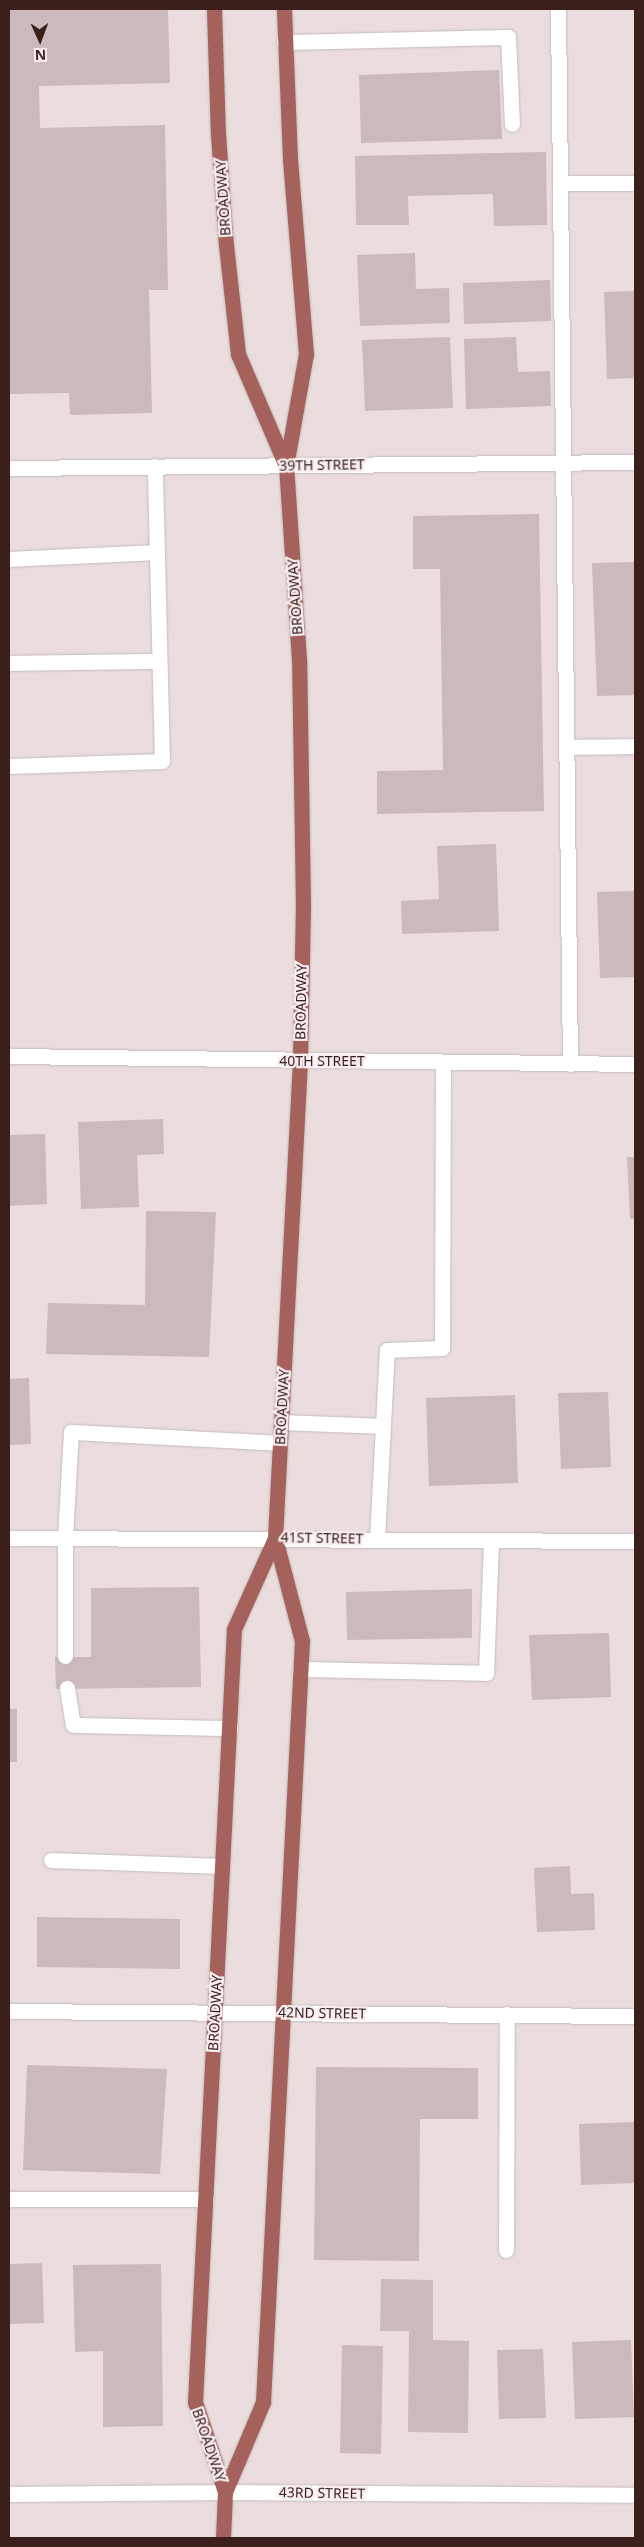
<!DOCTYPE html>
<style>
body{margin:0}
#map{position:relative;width:644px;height:2547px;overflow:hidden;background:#ebddde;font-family:"Noto Sans",sans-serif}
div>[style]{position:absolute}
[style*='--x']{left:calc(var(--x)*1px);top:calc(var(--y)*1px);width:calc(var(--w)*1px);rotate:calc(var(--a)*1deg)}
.building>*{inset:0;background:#cbb9bb}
.roads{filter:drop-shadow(0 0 1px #c4bcbb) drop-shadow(0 0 1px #c4bcbb)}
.lane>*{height:15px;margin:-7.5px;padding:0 7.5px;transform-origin:7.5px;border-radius:7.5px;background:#fff}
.street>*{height:15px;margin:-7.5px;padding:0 7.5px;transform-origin:7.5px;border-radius:7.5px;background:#fff}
.primary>*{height:15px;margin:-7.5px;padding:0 7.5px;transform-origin:7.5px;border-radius:7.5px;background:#a5615c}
span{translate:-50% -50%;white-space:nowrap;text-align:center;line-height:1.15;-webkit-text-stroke:4.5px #f7edef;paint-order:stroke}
.street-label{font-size:14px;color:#3b1f1d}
.frame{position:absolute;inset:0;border:10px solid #3b1f1d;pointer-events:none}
.north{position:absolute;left:15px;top:15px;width:50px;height:50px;-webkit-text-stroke:4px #f7edef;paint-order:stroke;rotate:178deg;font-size:14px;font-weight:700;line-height:20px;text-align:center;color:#3b1f1d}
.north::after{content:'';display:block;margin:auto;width:18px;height:22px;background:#3b1f1d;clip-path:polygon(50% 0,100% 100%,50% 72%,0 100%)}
</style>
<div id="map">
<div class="building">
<i style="clip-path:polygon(9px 9px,168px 9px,170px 83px,39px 86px,40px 128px,165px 125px,168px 290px,149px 290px,152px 413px,70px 415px,69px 393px,9px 394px)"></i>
<i style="clip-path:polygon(499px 70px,502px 139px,361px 143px,359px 75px)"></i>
<i style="clip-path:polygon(546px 152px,547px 225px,494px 226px,493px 194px,408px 196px,409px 225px,356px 225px,355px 156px)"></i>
<i style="clip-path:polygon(415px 253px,416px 289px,449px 288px,450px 323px,360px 326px,357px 255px)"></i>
<i style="clip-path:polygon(550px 280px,551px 321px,464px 324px,463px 283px)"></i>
<i style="clip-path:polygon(635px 291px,635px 378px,607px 379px,604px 292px)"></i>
<i style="clip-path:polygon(450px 337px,453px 408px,365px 411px,362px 340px)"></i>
<i style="clip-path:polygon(516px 337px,518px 372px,550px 371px,551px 406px,466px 409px,464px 339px)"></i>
<i style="clip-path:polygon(539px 514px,544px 811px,377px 814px,377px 771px,443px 770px,440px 569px,413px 569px,413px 516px)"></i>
<i style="clip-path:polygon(635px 562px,635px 695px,597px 696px,592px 563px)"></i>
<i style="clip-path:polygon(496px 844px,499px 931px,402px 934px,401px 901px,439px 899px,437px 846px)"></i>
<i style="clip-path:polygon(635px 891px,635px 977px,600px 978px,597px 892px)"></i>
<i style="clip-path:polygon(163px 1119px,164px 1154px,137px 1155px,139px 1207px,81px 1209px,78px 1122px)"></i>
<i style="clip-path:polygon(45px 1134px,47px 1204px,9px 1206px,9px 1135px)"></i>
<i style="clip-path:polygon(627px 1157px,635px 1157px,635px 1219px,630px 1219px)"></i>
<i style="clip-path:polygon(146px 1211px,216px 1212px,209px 1357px,46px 1354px,48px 1303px,145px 1305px)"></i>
<i style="clip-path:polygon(29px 1378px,31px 1444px,9px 1445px,9px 1379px)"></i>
<i style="clip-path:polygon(608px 1392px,611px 1467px,561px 1469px,558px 1393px)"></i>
<i style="clip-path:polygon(515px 1395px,518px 1483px,429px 1486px,426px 1398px)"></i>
<i style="clip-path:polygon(199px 1587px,201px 1687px,56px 1689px,55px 1657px,91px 1657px,91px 1588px)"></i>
<i style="clip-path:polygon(472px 1589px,472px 1638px,347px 1640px,346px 1592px)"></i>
<i style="clip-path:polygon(609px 1633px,611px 1697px,532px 1700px,529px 1635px)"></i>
<i style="clip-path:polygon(9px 1709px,17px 1709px,17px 1762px,9px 1762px)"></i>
<i style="clip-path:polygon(570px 1866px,571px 1894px,594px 1893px,595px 1930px,537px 1932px,534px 1868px)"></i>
<i style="clip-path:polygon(37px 1917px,180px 1919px,180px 1969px,37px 1967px)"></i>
<i style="clip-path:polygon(27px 2065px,167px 2069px,160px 2174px,23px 2170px)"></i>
<i style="clip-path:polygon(316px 2067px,478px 2068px,478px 2119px,420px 2119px,419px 2261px,314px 2260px)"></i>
<i style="clip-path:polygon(635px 2122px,635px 2183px,581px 2185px,579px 2124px)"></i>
<i style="clip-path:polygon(42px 2263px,44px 2323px,9px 2324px,9px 2264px)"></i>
<i style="clip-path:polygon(161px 2264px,163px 2426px,103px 2427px,103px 2351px,75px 2352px,73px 2265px)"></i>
<i style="clip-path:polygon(381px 2279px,433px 2280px,433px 2340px,469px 2341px,468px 2433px,408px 2432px,409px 2331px,380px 2331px)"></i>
<i style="clip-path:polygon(631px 2340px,634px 2417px,575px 2419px,572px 2342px)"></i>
<i style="clip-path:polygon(342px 2345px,383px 2346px,381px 2454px,340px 2453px)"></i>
<i style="clip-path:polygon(543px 2349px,546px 2418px,499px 2419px,497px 2350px)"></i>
</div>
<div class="roads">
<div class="lane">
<i style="--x:558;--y:9;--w:1055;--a:89.35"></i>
<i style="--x:284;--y:42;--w:224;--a:-1.3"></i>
<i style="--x:508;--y:37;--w:87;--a:87.4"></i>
<i style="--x:560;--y:183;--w:75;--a:0"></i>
<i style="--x:9;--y:559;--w:147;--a:-2.7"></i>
<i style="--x:9;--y:663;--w:150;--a:-0.8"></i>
<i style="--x:567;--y:747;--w:68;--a:-0.8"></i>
<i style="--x:9;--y:766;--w:153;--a:-1.9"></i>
<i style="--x:162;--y:761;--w:295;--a:-91.4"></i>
<i style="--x:281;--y:1422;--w:102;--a:2.2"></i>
<i style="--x:377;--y:1539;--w:189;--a:-87"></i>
<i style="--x:387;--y:1350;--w:55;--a:-2.1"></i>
<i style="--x:442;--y:1348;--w:286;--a:-89.8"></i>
<i style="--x:65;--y:1656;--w:118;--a:-90"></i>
<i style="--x:65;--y:1538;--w:106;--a:-86.8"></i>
<i style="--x:71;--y:1432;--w:209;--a:3"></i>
<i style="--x:300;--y:1669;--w:186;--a:1.2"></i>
<i style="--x:486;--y:1673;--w:133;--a:-87.8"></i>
<i style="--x:67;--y:1688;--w:37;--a:81"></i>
<i style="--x:73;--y:1725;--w:157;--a:1.1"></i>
<i style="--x:51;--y:1860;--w:171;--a:2"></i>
<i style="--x:9;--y:2199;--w:197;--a:0"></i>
<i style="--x:506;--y:2250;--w:236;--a:-89.8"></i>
</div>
<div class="street">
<i style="--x:9;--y:468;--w:626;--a:-0.55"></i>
<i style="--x:9;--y:1056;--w:626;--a:0.73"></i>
<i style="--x:9;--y:1538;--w:626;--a:0.27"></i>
<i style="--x:9;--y:2011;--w:626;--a:0.46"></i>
<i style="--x:9;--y:2494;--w:216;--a:-0.5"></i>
<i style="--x:225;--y:2492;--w:410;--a:0.4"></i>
</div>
<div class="primary">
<i style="--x:214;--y:9;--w:125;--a:88.2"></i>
<i style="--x:218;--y:134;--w:111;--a:85.9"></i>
<i style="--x:226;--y:245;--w:110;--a:83.7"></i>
<i style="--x:238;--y:354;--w:122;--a:66.8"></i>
<i style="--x:225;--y:2492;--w:95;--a:-108.4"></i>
<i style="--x:195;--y:2402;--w:774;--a:-87.11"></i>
<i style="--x:234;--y:1629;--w:100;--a:-65.7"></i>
<i style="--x:223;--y:2538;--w:46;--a:-87.5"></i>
<i style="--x:225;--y:2492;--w:98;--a:-67.1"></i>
<i style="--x:263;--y:2402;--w:762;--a:-87.07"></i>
<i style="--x:302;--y:1641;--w:106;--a:-104.7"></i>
<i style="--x:275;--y:1538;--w:478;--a:-87"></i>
<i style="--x:300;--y:1061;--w:155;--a:-88.9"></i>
<i style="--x:303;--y:906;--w:246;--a:-90.9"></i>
<i style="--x:299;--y:660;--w:194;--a:-93.8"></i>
<i style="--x:286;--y:466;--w:114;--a:-79.9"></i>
<i style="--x:306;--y:354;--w:196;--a:-94.7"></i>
<i style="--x:290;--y:159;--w:150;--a:-92.3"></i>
</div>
</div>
<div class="street-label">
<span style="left:223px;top:198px;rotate:-94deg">BROADWAY</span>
<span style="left:322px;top:465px;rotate:-1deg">39TH STREET</span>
<span style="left:295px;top:597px;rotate:-94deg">BROADWAY</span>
<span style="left:301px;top:1002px;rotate:-89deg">BROADWAY</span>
<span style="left:322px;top:1061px">40TH STREET</span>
<span style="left:282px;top:1407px;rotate:-87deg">BROADWAY</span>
<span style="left:322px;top:1538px;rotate:1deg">41ST STREET</span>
<span style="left:215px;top:2013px;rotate:-87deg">BROADWAY</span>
<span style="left:322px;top:2013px;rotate:1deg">42ND STREET</span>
<span style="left:209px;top:2445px;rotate:71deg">BROADWAY</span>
<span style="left:322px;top:2493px;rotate:1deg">43RD STREET</span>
</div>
<div class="frame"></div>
<div class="north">N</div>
</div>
